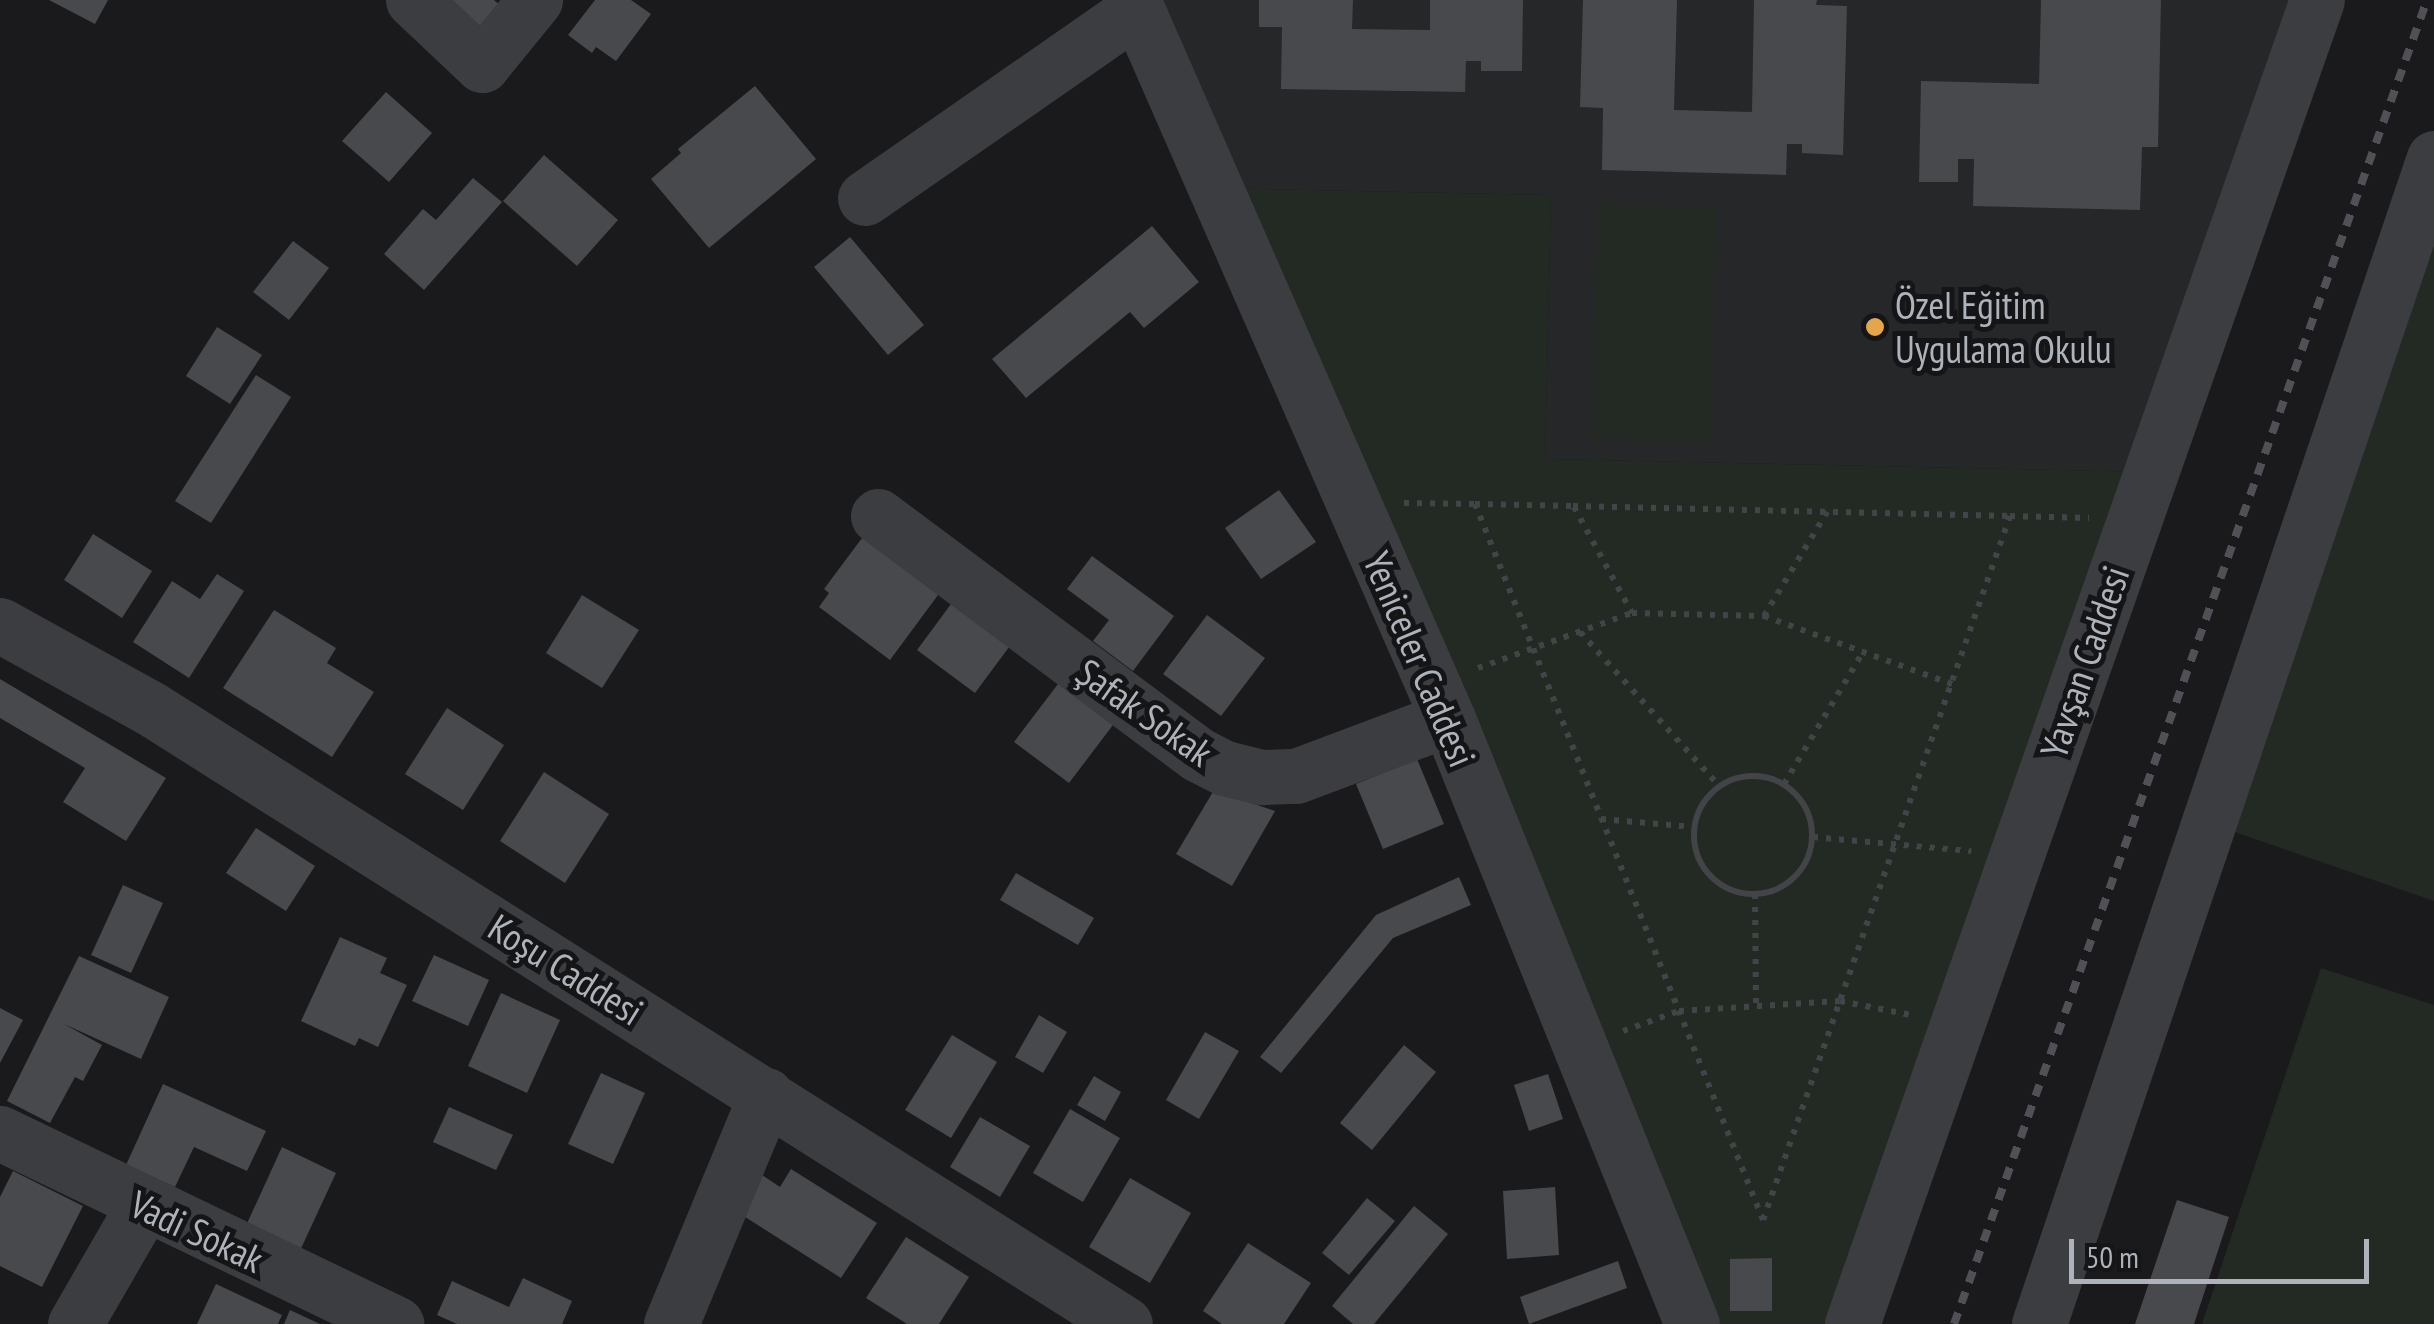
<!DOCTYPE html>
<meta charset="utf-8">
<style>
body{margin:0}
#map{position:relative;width:2434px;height:1324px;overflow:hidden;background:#1a1a1c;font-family:"PT Sans Narrow",sans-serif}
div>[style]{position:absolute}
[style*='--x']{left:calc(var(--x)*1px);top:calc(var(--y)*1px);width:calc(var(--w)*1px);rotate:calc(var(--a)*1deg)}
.built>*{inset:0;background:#262729}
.green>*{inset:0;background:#222a23}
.building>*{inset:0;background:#47494c}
.path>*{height:6px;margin-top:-3px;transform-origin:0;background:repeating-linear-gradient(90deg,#424448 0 5px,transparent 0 13px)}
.path>.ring{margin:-3px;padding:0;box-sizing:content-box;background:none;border:6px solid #424448;border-radius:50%}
.minor>*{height:55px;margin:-27.5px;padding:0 27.5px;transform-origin:27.5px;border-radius:27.5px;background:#3c3d41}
.rail>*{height:8px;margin-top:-4px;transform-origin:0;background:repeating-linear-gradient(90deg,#4f5156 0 12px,transparent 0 22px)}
.dots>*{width:28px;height:28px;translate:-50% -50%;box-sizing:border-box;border:5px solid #151517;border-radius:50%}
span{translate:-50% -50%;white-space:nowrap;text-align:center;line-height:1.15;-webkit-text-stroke:10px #151517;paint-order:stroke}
.poi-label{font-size:38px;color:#aeb3bb}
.left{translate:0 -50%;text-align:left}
.street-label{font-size:38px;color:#aeb3bb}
.scale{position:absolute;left:2069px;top:1239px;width:300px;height:45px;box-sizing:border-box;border:5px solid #aeb3bb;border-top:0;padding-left:12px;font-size:30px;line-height:35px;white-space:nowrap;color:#aeb3bb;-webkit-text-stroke:8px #151517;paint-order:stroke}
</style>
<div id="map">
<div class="built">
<i style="clip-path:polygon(1133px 0,2317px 0,2151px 472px,1545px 459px,1551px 195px,1215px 188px)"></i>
</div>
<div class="green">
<i style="clip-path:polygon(2434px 158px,2434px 901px,2209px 823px)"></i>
<i style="clip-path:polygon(1215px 188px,1551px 195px,1545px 459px,2151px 472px,1852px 1324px,1692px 1324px)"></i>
<i style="clip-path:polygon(1598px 204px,1716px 208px,1710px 441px,1592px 438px)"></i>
<i style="clip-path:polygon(2321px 968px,2434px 1005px,2434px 1324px,2202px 1324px)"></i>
</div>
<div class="building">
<i style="clip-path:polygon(49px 0,108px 0,95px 24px)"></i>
<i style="clip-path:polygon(434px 0,494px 0,502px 7px,479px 42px)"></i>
<i style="clip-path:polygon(595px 0,631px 0,651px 14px,616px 61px,596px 47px,592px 53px,568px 35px)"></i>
<i style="clip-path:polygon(1259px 0,1353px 0,1352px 29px,1430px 30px,1430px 0,1523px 0,1522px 71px,1481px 71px,1481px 61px,1466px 61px,1465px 92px,1281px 89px,1282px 27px,1259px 27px)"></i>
<i style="clip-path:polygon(1583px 0,1677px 0,1674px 110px,1752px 112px,1754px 0,1817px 0,1816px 5px,1847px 6px,1843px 155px,1802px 153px,1802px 144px,1787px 144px,1786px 175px,1602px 170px,1603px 108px,1580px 107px)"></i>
<i style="clip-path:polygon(2041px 0,2161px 0,2158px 147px,2142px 147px,2140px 210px,1973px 206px,1974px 159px,1958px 159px,1958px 182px,1919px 182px,1921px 81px,2039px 84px)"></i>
<i style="clip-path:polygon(755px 86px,816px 159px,709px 248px,651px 179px,681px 153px,678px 149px)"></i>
<i style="clip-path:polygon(386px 92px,432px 133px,389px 182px,342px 141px)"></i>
<i style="clip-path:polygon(544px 155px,618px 220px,577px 266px,503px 201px)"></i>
<i style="clip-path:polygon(473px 178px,502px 202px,424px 290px,384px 254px,423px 209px,436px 220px)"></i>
<i style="clip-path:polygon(1152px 226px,1199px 282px,1144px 328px,1130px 312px,1026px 398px,992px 359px)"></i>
<i style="clip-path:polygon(850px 237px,924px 325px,888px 355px,814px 267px)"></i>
<i style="clip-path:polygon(293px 241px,329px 268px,289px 320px,253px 292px)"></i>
<i style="clip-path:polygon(217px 327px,262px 355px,230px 404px,186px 376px)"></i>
<i style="clip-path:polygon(256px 375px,291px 397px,211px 523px,175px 501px)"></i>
<i style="clip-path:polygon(1279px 490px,1316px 542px,1261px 579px,1225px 528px)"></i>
<i style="clip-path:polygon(93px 534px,152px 571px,122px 618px,64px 580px)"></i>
<i style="clip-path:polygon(865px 534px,941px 591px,890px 660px,819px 607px,829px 593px,824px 589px)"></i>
<i style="clip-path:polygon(1092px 556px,1174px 616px,1133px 671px,1093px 641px,1109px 620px,1067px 589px)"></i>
<i style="clip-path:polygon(217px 574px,244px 591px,189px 678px,133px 642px,172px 581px,200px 599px)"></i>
<i style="clip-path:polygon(582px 595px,639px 630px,602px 688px,546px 653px)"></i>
<i style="clip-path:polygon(954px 600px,1012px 643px,975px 693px,917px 650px)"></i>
<i style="clip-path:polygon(274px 610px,336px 648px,327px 663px,374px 692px,332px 757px,223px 688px)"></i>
<i style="clip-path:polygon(1207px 615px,1265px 658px,1221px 716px,1163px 674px)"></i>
<i style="clip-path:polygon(0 679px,166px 778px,126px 841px,63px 802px,85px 768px,0 718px)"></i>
<i style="clip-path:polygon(1061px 680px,1116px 721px,1069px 783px,1014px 742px)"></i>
<i style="clip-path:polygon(447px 708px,504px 745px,463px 810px,405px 774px)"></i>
<i style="clip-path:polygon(1417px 759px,1444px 824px,1383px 849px,1356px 784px)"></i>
<i style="clip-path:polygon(544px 772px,609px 814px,565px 883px,500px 841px)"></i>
<i style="clip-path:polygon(1214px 790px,1275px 811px,1232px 886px,1176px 854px)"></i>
<i style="clip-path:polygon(256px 828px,315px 866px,286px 911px,226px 873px)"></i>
<i style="clip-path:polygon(1016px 873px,1094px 918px,1078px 945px,1000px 900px)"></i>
<i style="clip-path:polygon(1459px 877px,1471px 905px,1393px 938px,1281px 1073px,1260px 1057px,1376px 915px)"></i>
<i style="clip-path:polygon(123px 885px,163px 903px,131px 973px,91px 955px)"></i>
<i style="clip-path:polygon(340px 937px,387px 958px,380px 973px,407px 985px,378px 1047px,359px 1038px,355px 1046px,301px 1021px)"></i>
<i style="clip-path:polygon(434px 955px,489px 980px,468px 1026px,412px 1001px)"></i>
<i style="clip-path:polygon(79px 956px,169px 997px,141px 1059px,64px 1024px,102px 1045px,83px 1081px,75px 1077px,50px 1123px,7px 1101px)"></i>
<i style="clip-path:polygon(501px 993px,560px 1020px,527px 1093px,468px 1066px)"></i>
<i style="clip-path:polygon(0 1008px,23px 1020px,0 1063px)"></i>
<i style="clip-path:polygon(1039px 1015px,1067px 1032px,1043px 1073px,1015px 1057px)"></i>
<i style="clip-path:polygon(1205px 1032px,1239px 1051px,1199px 1119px,1166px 1100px)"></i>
<i style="clip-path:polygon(952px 1035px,997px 1062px,951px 1138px,905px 1110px)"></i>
<i style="clip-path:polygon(1404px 1045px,1436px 1072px,1372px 1150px,1340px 1123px)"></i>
<i style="clip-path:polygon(601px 1073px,645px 1093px,613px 1164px,568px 1144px)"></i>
<i style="clip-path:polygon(1548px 1074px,1563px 1119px,1529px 1131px,1514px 1085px)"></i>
<i style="clip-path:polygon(1094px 1076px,1121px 1092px,1105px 1121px,1077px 1105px)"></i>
<i style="clip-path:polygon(163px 1084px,266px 1131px,247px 1171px,194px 1147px,175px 1187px,126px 1165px)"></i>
<i style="clip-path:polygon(449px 1107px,513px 1135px,496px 1170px,433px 1142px)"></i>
<i style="clip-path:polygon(1070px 1109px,1120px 1138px,1083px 1202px,1033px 1173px)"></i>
<i style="clip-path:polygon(980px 1117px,1030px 1146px,1000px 1197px,950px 1167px)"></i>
<i style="clip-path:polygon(282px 1147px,336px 1173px,298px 1255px,244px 1230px)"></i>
<i style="clip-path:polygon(791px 1169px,877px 1223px,841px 1278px,739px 1213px,762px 1175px,780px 1187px)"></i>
<i style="clip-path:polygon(13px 1171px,83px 1206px,42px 1287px,0 1266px,0 1197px)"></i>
<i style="clip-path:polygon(1130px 1178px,1191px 1213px,1150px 1283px,1089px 1247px)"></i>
<i style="clip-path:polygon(1555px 1187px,1559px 1255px,1507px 1259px,1503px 1191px)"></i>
<i style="clip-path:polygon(1367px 1198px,1395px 1221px,1349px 1275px,1322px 1253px)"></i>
<i style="clip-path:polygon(2177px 1200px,2229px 1217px,2194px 1324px,2135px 1324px)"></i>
<i style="clip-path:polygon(1414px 1206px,1448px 1234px,1374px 1324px,1353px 1324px,1332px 1306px)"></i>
<i style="clip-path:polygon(906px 1237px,969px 1277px,939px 1324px,907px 1324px,866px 1298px)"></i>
<i style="clip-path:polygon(1248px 1243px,1311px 1283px,1284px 1324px,1222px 1324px,1203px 1311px)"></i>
<i style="clip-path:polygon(1772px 1258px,1772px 1311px,1730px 1311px,1730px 1259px)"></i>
<i style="clip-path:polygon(1618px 1261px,1627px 1288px,1529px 1324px,1520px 1297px)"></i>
<i style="clip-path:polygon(523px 1278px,572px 1301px,562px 1324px,457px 1324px,437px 1315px,452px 1281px,509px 1307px)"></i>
<i style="clip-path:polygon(216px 1284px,282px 1315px,278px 1324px,197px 1324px)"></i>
<i style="clip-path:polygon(290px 1310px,320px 1324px,284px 1324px)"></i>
</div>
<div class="path">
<i style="--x:1404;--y:503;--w:71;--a:0.8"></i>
<i style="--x:1475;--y:504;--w:98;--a:1.2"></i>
<i style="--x:1573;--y:506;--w:437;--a:1.3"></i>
<i style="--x:2010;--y:516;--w:746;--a:109.33"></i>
<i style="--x:1763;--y:1220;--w:772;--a:-111.91"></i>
<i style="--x:1574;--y:507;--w:121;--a:61.3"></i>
<i style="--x:1632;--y:613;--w:132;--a:1.3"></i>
<i style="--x:1764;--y:616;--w:122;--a:-58.8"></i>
<i style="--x:2010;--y:516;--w:79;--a:1.5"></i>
<i style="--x:1764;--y:616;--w:200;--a:19.9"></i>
<i style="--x:1580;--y:632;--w:207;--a:47.9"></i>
<i style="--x:1478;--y:668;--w:164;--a:-19.7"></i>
<i class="ring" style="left:1694px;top:776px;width:112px;height:112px"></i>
<i style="--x:1784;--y:784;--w:154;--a:-59.1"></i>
<i style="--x:1601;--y:819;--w:93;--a:4.9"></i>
<i style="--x:1813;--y:837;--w:159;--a:5.1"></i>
<i style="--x:1755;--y:894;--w:112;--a:89.5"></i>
<i style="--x:1623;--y:1031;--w:59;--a:-19.7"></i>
<i style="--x:1679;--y:1011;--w:161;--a:-3.6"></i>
<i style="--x:1840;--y:1001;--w:72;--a:11.2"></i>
</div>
<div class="minor">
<i style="--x:413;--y:0;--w:95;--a:43.3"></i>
<i style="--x:482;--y:65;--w:84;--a:-50.8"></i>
<i style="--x:1133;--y:0;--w:785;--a:66.34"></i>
<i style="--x:1448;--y:719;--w:652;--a:68.04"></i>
<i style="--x:865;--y:198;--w:331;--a:-34.8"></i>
<i style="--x:878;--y:516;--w:400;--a:36.7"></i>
<i style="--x:1199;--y:755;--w:29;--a:27"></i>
<i style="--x:1225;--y:768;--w:38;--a:14"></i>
<i style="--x:1262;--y:777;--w:34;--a:-2"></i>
<i style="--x:1296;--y:776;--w:162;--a:-20.6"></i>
<i style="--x:0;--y:625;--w:171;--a:29"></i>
<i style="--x:150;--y:708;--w:1153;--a:32.28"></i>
<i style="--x:0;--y:1133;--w:440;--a:25.7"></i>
<i style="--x:75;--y:1324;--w:136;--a:-60"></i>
<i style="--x:671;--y:1324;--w:248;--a:-67.5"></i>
<i style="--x:1852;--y:1324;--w:1403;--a:-70.65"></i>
<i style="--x:2039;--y:1324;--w:1231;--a:-71.29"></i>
</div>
<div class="rail">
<i style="--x:1954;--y:1324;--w:1406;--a:-70.34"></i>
</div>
<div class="dots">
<i style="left:1875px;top:327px;background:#e5a549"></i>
</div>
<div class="poi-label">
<span class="left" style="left:1895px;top:327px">Özel Eğitim<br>Uygulama Okulu</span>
</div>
<div class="street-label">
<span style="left:1420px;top:659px;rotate:67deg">Yeniceler Caddesi</span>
<span style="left:2084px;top:662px;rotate:-71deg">Yavşan Caddesi</span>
<span style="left:1145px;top:712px;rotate:35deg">Şafak Sokak</span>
<span style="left:566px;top:969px;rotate:32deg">Koşu Caddesi</span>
<span style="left:197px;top:1231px;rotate:25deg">Vadi Sokak</span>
</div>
<div class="scale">50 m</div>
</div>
